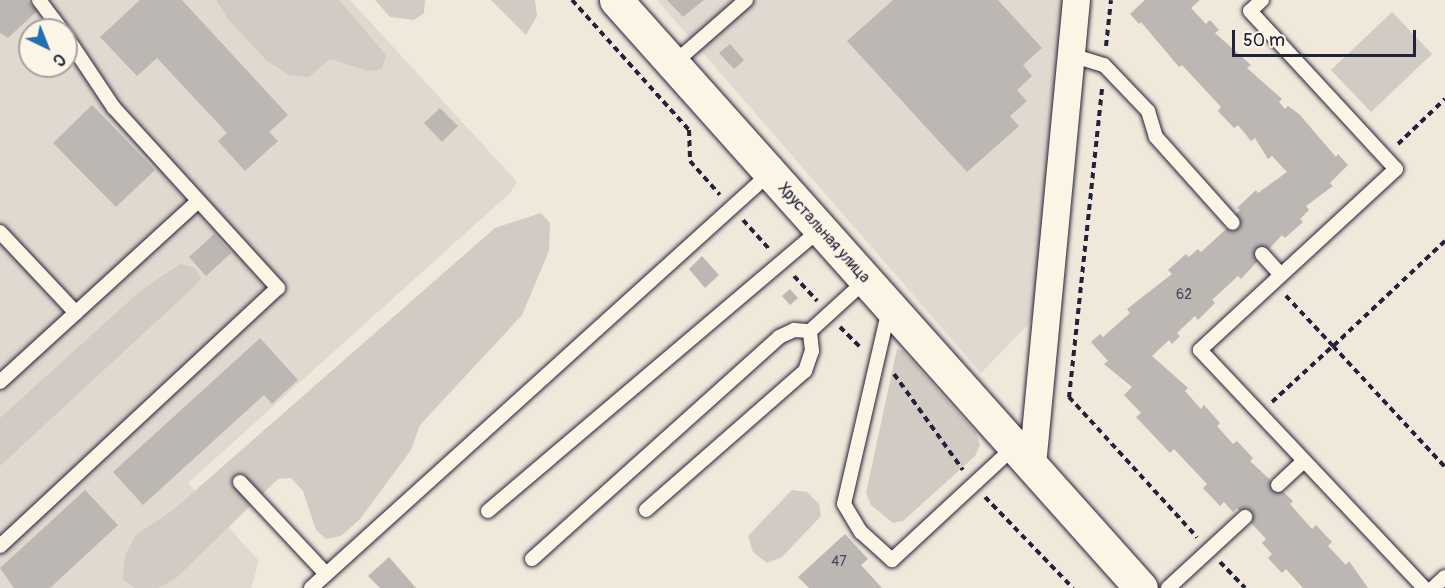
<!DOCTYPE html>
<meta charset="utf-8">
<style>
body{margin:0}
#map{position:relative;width:1445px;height:588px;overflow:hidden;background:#efe8db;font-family:Pangolin,sans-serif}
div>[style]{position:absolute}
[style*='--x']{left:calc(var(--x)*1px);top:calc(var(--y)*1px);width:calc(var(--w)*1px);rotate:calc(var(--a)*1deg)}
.built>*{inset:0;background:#e0d9cf}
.green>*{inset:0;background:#d1cbc3}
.building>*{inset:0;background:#bcb7b3}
.path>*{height:4px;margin-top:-2px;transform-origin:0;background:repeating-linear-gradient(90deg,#22223b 0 6px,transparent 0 10.5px)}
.roads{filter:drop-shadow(0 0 2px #22223b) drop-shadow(0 0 2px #22223b)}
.lane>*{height:14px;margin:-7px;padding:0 7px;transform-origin:7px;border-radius:7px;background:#fcf5e5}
.street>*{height:27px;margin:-13.5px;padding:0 13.5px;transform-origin:13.5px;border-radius:13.5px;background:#fcf5e5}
.secondary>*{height:33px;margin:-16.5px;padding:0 16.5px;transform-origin:16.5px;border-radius:16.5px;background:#fcf5e5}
span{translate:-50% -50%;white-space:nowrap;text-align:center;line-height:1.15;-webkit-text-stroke:4.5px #fcf5e5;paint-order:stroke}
.number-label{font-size:14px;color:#484759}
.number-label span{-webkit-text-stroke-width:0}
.street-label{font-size:16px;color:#22223b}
.north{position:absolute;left:18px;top:18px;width:60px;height:60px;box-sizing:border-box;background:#fcf5e5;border:2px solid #a5a1a1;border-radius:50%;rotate:137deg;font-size:16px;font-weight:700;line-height:24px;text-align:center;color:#22223b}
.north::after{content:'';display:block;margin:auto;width:21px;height:27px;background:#1f6fb2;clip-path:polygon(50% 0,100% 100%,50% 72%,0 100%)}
.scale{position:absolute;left:1232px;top:30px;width:184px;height:27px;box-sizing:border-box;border:3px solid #22223b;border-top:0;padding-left:8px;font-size:18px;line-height:21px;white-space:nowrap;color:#22223b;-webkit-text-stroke:4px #fcf5e5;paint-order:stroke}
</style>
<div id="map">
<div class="built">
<i style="clip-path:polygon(evenodd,0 0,350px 0,517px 182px,510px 193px,188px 483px,259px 561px,251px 588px,0 588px,0 0,30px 30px,66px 30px,66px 66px,30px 66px,30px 30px)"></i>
<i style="clip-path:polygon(657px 0,1063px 0,1033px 320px,981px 373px)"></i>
</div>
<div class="green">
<i style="clip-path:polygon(216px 0,339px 0,386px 55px,382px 69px,368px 71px,330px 59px,309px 77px,289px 75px,267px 61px,228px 19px)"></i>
<i style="clip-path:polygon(375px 0,425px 0,424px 13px,414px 20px,390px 17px)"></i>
<i style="clip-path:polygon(491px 0,535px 0,537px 16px,526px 35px)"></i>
<i style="clip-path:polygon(1392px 12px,1432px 54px,1371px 112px,1331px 70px)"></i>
<i style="clip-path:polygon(541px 213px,550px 223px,549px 251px,522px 315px,420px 425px,411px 450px,360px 519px,341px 536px,326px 539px,316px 530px,303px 491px,291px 478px,278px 479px,175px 579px,158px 588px,134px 588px,123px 579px,125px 555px,136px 535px,173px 510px,495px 228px)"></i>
<i style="clip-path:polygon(180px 264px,195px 268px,201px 278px,197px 284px,0 466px,0 418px,139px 292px)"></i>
<i style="clip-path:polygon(897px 349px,903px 351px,976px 433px,980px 445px,975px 456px,903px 521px,893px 523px,871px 505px,866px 493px)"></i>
<i style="clip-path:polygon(792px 490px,807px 492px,819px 504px,821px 516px,782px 557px,767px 563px,753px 552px,748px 536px)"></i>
</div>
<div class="building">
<i style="clip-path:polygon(0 0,27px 0,37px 11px,8px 38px,0 33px)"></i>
<i style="clip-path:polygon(140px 0,182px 0,288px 115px,269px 132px,278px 141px,245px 171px,218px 141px,227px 133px,157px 58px,137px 76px,100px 37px)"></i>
<i style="clip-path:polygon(667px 0,704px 0,683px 17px)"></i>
<i style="clip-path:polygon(893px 0,998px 0,1042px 48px,1023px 65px,1032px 76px,1017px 90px,1027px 101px,1010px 116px,1019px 126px,967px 172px,847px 41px)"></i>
<i style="clip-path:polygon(1145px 0,1200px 0,1191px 8px,1206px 24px,1210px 20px,1219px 30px,1215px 33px,1251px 65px,1247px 68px,1282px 99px,1279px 102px,1285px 109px,1288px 106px,1299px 114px,1336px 157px,1338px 154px,1348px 165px,1330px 183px,1333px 186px,1306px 206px,1309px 210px,1300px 219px,1303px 222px,1285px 238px,1282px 235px,1241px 279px,1238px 276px,1212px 300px,1215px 303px,1198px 320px,1195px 316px,1177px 333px,1180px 336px,1172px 344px,1169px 340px,1152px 356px,1188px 388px,1185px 391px,1201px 409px,1204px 405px,1220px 423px,1217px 426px,1233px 444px,1237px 441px,1253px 458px,1250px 461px,1293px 501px,1290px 504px,1312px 529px,1316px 525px,1332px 542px,1328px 546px,1346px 565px,1349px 561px,1368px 588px,1303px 588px,1286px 569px,1282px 573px,1268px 558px,1272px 554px,1262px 543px,1266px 539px,1237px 508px,1233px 512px,1224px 502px,1220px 506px,1203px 488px,1207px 484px,1174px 449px,1170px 453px,1136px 417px,1141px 413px,1124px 395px,1132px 387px,1104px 364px,1108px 361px,1091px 342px,1100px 334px,1103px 337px,1130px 313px,1127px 309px,1172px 274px,1168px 270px,1186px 254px,1189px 257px,1198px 249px,1201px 252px,1235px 221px,1232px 218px,1240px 210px,1237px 208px,1256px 190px,1258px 193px,1287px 172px,1272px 156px,1268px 159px,1255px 138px,1251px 141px,1238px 125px,1234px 128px,1218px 111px,1221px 107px,1182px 65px,1179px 67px,1141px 22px,1139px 24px,1130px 14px)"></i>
<i style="clip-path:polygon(730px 44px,744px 60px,734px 69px,719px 53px)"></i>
<i style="clip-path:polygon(92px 105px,155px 170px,116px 207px,53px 143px)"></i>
<i style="clip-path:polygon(440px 108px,458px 126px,442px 142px,424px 123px)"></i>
<i style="clip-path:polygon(214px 234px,231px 253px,206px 276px,189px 257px)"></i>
<i style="clip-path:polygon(702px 256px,719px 275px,705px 288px,689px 269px)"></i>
<i style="clip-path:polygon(790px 289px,798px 298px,790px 305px,782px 296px)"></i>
<i style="clip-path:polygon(260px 338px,298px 380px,272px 404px,264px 395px,143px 505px,113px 472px)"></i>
<i style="clip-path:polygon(85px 490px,118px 525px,50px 588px,14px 588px,0 568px)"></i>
<i style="clip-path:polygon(845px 534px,868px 559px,861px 565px,882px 588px,809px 588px,798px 577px)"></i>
<i style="clip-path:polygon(389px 557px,416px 588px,380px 588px,368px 576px)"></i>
</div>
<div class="path">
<i style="--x:572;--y:0;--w:175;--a:48"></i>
<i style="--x:689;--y:130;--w:31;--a:88"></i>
<i style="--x:690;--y:161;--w:45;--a:48.6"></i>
<i style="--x:1106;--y:46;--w:46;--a:-83.8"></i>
<i style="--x:1102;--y:89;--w:310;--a:96.1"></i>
<i style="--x:1069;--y:397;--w:190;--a:47.6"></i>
<i style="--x:1398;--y:144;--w:65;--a:-43.8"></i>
<i style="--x:743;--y:220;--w:38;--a:48"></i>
<i style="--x:1445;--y:241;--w:154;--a:136.8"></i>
<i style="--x:1333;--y:346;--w:165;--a:47.2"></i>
<i style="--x:794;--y:276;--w:34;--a:47"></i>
<i style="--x:840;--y:327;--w:31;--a:45"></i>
<i style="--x:894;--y:374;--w:118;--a:54.3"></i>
<i style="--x:1272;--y:402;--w:83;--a:-42.6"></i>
<i style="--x:1333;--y:346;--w:69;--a:-133.2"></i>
<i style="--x:985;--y:497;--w:127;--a:46"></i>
<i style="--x:1220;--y:562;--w:36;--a:46"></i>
</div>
<div class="roads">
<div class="lane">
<i style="--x:39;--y:0;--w:38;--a:53"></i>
<i style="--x:1262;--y:0;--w:16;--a:137"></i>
<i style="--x:1250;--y:11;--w:215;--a:47.3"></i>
<i style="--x:1396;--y:169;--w:267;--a:137.3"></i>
<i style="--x:1200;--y:350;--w:327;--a:46.7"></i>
<i style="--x:1071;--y:55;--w:34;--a:17"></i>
<i style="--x:1104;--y:65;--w:64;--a:46.3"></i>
<i style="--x:1148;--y:111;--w:27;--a:73"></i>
<i style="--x:1156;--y:137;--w:115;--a:48.2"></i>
<i style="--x:673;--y:64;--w:97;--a:-41.2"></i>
<i style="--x:0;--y:232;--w:111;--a:46.8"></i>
<i style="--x:1262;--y:254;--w:28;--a:48"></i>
<i style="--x:889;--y:309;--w:200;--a:103"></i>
<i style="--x:844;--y:504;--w:33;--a:59"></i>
<i style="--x:861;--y:532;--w:42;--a:42.1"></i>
<i style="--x:892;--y:560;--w:168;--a:-42.8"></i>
<i style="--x:0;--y:382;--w:268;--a:-42.4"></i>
<i style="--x:240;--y:482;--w:126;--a:46.9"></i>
<i style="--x:1278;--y:485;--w:35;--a:-43"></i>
<i style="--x:646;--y:510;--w:211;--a:-41.2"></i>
<i style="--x:805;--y:371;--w:21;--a:-71"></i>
<i style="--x:812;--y:351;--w:20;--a:-96"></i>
<i style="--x:810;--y:331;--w:76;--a:-42.3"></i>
<i style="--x:488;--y:511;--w:436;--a:-40.3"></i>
<i style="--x:0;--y:546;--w:379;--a:-42.9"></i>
<i style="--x:278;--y:288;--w:244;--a:-132.3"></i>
<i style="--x:114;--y:108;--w:87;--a:-123.7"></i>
<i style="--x:532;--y:559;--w:332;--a:-41.9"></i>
<i style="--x:779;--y:337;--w:17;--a:-25"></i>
<i style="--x:794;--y:330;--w:16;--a:4"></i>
<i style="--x:311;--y:588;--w:619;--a:-42.12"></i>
<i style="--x:1168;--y:588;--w:105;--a:-42.7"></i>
<i style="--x:1433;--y:588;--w:16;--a:-43"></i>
</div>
<div class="street">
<i style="--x:1032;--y:465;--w:467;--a:-84.6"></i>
</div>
<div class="secondary">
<i style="--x:616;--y:0;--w:788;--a:48.24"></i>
</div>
</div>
<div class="number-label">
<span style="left:1184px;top:295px">62</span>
<span style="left:839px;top:562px">47</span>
</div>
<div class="street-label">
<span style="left:824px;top:233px;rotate:48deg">Хрустальная улица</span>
</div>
<div class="north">С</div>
<div class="scale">50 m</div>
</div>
